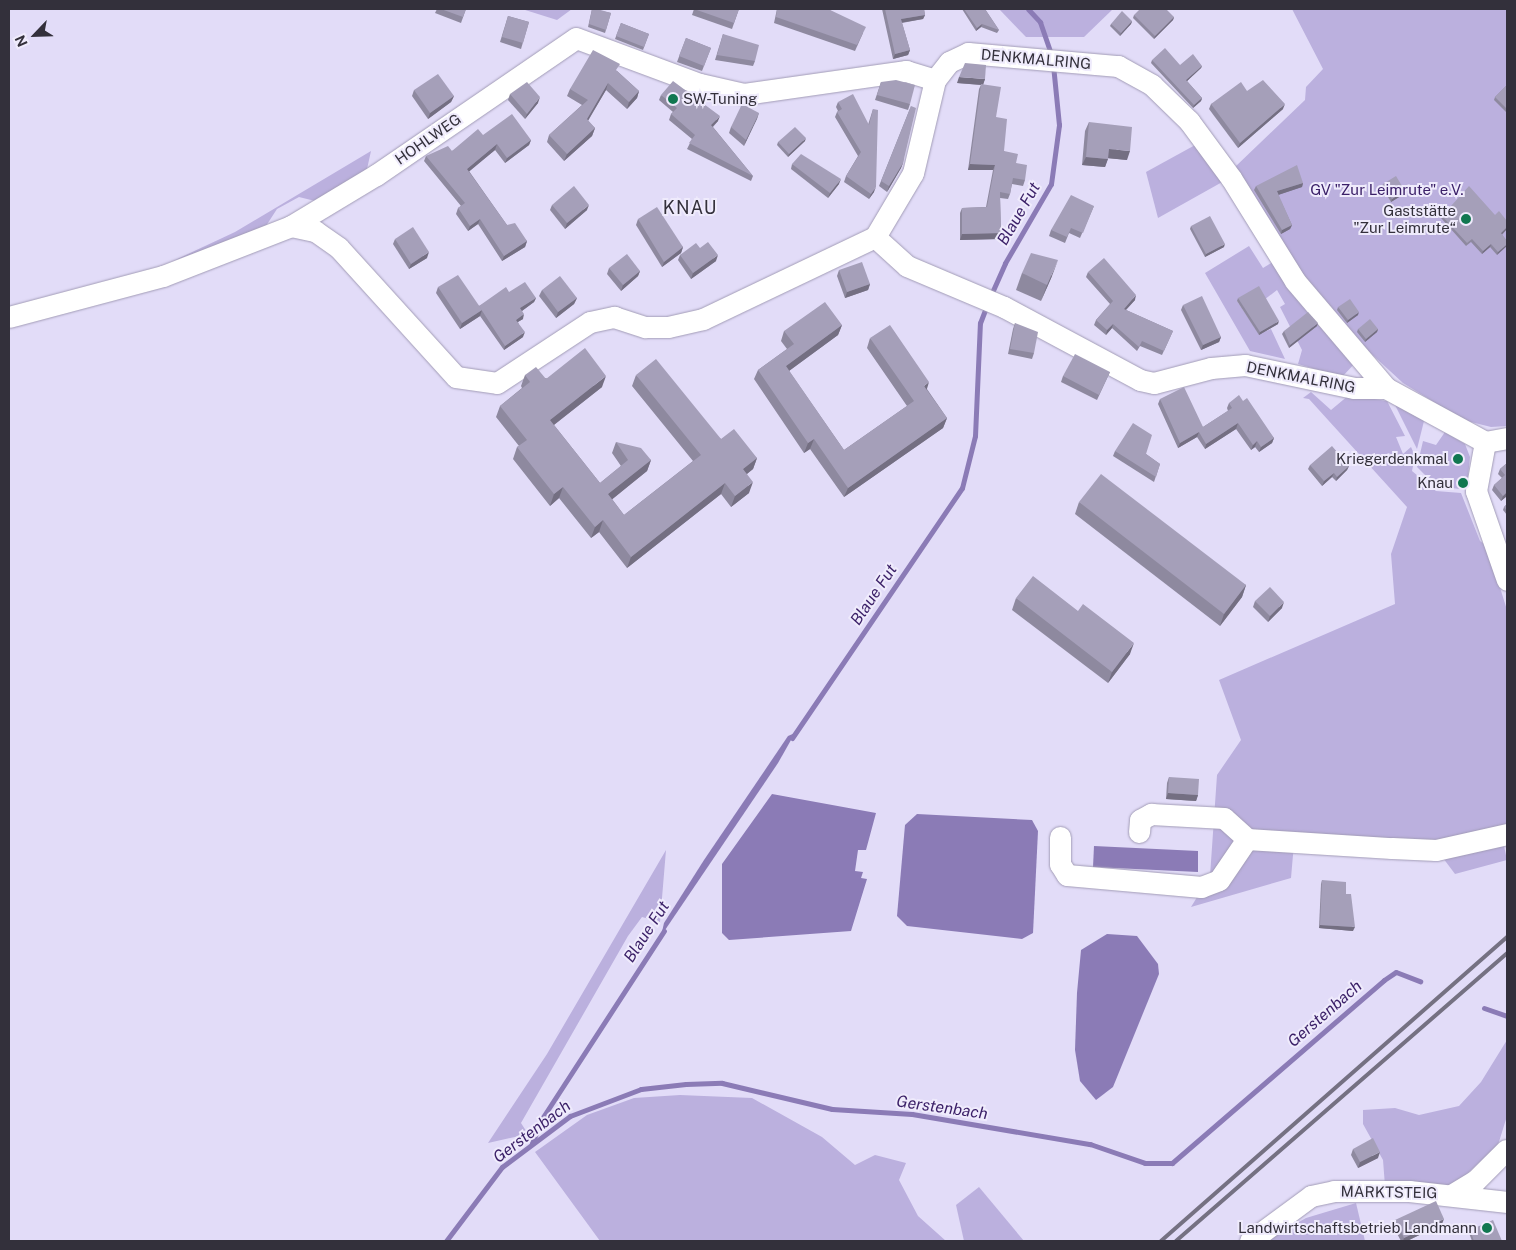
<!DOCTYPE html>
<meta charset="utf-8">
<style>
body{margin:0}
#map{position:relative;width:1516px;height:1250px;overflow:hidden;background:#e2dcf8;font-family:"Public Sans",sans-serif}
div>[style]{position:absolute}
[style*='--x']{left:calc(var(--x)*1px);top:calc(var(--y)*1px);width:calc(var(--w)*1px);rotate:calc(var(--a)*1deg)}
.green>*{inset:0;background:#bbb0de}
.water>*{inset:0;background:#8b7bb6}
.stream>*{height:5px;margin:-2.5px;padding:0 2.5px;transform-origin:2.5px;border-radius:2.5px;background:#8b7bb6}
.roads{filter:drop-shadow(0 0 1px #a29cb6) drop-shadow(0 0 1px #a29cb6)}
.minor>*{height:21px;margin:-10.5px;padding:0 10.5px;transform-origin:10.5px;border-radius:10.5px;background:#fff}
.rail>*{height:4px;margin:-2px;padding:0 2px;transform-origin:2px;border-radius:2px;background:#757182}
.wall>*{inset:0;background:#8e899f}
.shaded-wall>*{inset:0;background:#746f82}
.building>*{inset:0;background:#a59fb9}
.dots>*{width:14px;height:14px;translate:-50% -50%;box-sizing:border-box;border:2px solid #efebfc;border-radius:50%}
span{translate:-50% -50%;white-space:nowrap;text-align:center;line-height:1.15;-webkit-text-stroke:4px #efebfc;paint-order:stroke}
.street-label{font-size:15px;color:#33303b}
.poi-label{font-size:15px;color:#33303b}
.left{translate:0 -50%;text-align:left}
.right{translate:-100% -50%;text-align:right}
.park-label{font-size:15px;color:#3b2068}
.water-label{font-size:16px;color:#3a1f67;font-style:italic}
.quarter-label{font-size:18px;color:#33303b;letter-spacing:1px}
.frame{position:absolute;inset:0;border:10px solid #33303b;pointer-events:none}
.north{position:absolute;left:10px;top:10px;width:50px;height:50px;-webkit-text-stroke:4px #efebfc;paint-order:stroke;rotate:246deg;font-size:14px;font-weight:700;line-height:20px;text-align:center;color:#33303b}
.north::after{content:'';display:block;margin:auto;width:18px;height:22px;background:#33303b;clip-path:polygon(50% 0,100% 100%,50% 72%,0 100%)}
</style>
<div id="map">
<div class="green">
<i style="clip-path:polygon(522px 9px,572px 9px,557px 20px)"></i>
<i style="clip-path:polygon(999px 9px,1113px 9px,1084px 37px,1026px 37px)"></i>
<i style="clip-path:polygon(1292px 9px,1507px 9px,1507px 426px,1491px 427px,1463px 420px,1403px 383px,1364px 347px,1306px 287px,1235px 167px,1305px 100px,1306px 87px,1323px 69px)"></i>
<i style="clip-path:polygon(1197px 144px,1224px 181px,1158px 218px,1146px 172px)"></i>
<i style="clip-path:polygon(371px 151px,365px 178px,319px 202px,299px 197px,277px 209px,264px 229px,173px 261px,235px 232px)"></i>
<i style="clip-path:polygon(1249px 246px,1263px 268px,1273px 262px,1356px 362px,1342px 377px,1298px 364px,1302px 350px,1280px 307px,1285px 304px,1277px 290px,1264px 300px,1237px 301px,1259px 334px,1271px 329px,1285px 359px,1250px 351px,1205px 273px)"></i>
<i style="clip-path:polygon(1311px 392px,1331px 410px,1349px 395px,1387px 401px,1405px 436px,1396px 437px,1403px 454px,1411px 447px,1415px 456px,1412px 471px,1436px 491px,1461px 493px,1480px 541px,1487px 546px,1507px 610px,1507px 824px,1501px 832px,1507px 860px,1455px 874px,1440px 854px,1295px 832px,1291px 878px,1191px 907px,1210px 876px,1217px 775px,1241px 740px,1219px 680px,1395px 604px,1391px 554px,1407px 507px,1309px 399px,1303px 398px)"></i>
<i style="clip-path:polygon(1394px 403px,1424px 421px,1417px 449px)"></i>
<i style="clip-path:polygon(1445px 432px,1465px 444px,1470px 457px,1468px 477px,1461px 476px,1460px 489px,1436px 486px,1417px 467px,1423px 441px,1436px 445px)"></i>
<i style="clip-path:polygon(666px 850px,660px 922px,642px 917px,628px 936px,521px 1123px,528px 1134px,488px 1143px,547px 1054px)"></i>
<i style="clip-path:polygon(1507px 1040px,1507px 1116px,1498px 1145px,1454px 1186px,1385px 1186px,1383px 1160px,1363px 1124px,1363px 1110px,1395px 1108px,1419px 1115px,1459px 1106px,1481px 1082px)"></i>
<i style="clip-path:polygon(680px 1095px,752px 1098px,822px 1137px,855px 1165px,875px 1155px,906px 1163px,899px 1180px,918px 1216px,946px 1241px,600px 1241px,535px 1152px,587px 1115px,634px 1098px)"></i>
<i style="clip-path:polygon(979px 1187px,1024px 1241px,964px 1241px,956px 1205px)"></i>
<i style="clip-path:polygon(1356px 1203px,1365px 1241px,1265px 1241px,1306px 1218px)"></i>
</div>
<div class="water">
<i style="clip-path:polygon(795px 733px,778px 763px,661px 936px,664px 923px,704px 860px,788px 736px)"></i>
<i style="clip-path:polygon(772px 794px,876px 813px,866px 850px,858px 850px,855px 871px,863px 872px,861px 878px,867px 879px,851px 931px,729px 940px,722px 933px,722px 864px)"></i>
<i style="clip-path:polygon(917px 814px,1032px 820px,1038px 831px,1033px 933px,1022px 939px,907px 926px,897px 916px,905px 825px)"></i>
<i style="clip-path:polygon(1094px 846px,1198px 851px,1198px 872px,1093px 867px)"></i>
<i style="clip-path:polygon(1107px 934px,1137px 936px,1158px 964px,1159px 974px,1113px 1087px,1096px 1100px,1080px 1081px,1075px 1050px,1077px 993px,1081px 950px)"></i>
</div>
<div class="stream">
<i style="--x:1028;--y:9;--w:18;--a:47"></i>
<i style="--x:1040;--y:22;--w:36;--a:71"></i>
<i style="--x:990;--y:297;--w:37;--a:-66"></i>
<i style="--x:1005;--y:263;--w:91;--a:-59.8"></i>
<i style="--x:1051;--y:184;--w:60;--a:-82.3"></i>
<i style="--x:1059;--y:125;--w:60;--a:-95.7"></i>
<i style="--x:792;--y:738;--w:302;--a:-55.8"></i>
<i style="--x:962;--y:488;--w:54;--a:-76"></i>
<i style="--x:975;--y:436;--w:113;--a:-87.5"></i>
<i style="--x:980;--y:323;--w:19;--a:-69"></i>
<i style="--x:1484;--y:1008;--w:24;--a:19"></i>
<i style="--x:532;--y:1143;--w:28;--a:-67"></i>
<i style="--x:543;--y:1117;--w:222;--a:-57"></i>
<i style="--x:446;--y:1241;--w:93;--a:-52.9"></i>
<i style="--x:502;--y:1167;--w:85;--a:-36.9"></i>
<i style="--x:570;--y:1116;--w:76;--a:-20.8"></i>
<i style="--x:641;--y:1089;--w:45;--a:-6.3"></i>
<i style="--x:686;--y:1084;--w:36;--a:-2"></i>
<i style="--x:722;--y:1083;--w:113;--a:13.3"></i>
<i style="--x:832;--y:1109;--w:80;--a:3.6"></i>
<i style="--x:912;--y:1114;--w:181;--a:9.6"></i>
<i style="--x:1090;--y:1144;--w:58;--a:19.1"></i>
<i style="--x:1145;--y:1163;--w:27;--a:0"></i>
<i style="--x:1172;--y:1163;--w:280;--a:-40.8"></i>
<i style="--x:1384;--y:980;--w:14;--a:-34"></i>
<i style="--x:1396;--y:972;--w:26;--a:21"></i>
</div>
<div class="roads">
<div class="minor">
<i style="--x:291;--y:226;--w:99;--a:-31"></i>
<i style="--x:376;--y:175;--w:242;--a:-34.4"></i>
<i style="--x:576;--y:38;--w:132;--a:20.4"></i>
<i style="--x:700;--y:84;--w:45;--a:12.8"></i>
<i style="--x:744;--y:94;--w:164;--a:-8.1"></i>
<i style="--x:906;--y:71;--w:30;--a:17"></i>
<i style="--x:875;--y:237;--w:43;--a:42.2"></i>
<i style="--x:907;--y:266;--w:105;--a:22.9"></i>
<i style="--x:1004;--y:307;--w:154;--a:28.2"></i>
<i style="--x:1140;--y:380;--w:14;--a:12"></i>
<i style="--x:1154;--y:383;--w:59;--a:-14.7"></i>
<i style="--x:1211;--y:368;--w:34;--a:-5"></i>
<i style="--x:1245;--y:365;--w:111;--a:11.9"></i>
<i style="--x:1354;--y:388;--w:32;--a:0"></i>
<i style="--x:9;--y:317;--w:159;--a:-14.9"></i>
<i style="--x:163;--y:276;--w:137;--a:-21.3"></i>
<i style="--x:291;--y:226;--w:25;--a:12"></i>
<i style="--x:315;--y:231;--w:29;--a:35"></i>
<i style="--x:339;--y:248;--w:174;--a:47.8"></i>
<i style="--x:456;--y:377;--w:41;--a:8.3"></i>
<i style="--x:497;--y:383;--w:111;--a:-33.3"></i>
<i style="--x:590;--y:322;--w:25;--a:-12"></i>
<i style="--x:614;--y:317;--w:33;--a:18"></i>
<i style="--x:645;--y:327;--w:23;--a:0"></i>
<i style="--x:668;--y:327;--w:36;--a:-13"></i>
<i style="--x:703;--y:319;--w:191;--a:-25.5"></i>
<i style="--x:875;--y:237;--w:74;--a:-59.3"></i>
<i style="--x:913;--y:173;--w:96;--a:-76.7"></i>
<i style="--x:935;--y:80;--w:23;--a:-52"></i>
<i style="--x:949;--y:62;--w:21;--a:-25"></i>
<i style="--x:968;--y:53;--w:151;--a:5"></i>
<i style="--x:1118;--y:66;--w:39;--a:29"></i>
<i style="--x:1152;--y:85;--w:52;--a:44.2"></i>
<i style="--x:1189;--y:121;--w:71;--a:53.6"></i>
<i style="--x:1231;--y:178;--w:121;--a:58.1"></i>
<i style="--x:1295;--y:281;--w:140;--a:49.6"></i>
<i style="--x:1386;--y:388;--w:113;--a:28.6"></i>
<i style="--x:1485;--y:442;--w:50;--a:100.4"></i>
<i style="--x:1476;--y:491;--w:94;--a:70.8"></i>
<i style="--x:1485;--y:442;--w:22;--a:-10"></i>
<i style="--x:1139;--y:832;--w:12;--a:-85"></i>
<i style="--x:1140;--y:820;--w:13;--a:-29"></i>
<i style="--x:1151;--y:814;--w:73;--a:3.1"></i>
<i style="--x:1224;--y:818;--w:31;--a:42"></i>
<i style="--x:1247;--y:839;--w:145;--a:3.6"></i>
<i style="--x:1392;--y:848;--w:44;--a:2.6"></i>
<i style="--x:1436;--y:850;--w:73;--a:-12.7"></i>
<i style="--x:1060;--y:837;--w:27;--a:90"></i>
<i style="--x:1060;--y:864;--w:13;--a:58"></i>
<i style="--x:1067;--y:875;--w:135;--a:5.1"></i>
<i style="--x:1201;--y:887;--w:19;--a:-21"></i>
<i style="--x:1219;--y:880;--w:50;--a:-55.7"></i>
<i style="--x:1453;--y:1194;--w:26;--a:-31"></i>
<i style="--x:1475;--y:1181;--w:44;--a:-45"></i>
<i style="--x:1250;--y:1241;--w:76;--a:-36.4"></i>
<i style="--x:1311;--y:1196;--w:24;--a:-12"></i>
<i style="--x:1334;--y:1191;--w:75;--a:0"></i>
<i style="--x:1409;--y:1191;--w:99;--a:6.4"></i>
</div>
</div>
<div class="rail">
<i style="--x:1161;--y:1241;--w:461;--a:-41.3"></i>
<i style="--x:1176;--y:1241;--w:439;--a:-41"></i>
</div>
<div class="wall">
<i style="clip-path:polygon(437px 9px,466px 9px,461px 23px,435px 13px)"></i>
<i style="clip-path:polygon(592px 9px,611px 13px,605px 33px,588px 27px)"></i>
<i style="clip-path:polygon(694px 9px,739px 9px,732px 29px,692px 15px)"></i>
<i style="clip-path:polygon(777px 9px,828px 9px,863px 33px,855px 51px,774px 23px)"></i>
<i style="clip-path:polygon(882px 9px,924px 9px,925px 15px,923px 19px,902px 23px,910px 50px,908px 55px,893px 59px)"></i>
<i style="clip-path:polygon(962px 9px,985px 9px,999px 30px,997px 33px,981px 27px,976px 31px)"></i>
<i style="clip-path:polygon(1134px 15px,1174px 17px,1173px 20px,1154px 39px,1133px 18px)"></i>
<i style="clip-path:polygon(508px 16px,529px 22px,521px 49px,500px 42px)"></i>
<i style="clip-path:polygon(1132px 21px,1131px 24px,1120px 36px,1110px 26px,1111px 24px)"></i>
<i style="clip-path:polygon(621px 23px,649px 34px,643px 50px,615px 39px)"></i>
<i style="clip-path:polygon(723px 34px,755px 61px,753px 66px,715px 60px)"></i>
<i style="clip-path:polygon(686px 38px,711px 48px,702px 71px,677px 62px)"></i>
<i style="clip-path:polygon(1152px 60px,1180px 65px,1202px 66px,1201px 68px,1187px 81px,1202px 98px,1201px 101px,1193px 108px,1151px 63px)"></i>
<i style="clip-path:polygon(617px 71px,639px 91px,637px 98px,627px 109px,606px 90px,588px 121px,595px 128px,592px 136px,564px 161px,547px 142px,549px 135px,582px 105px,567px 96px,570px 89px)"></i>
<i style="clip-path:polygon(985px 79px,983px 84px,996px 117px,1004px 151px,1016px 163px,1025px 180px,1023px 186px,1012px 184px,1010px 194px,1008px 199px,1000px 198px,1001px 233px,999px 239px,960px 240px,960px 213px,962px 208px,986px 207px,993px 170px,968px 170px,979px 89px,981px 85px,957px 83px)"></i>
<i style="clip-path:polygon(881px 82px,910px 104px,908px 110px,875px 100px)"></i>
<i style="clip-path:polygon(1507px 85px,1507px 113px,1494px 100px,1495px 97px)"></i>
<i style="clip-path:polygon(414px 90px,454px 96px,451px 102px,428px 119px,412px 96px)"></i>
<i style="clip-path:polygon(1247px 91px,1283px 109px,1238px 148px,1209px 109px,1211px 104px)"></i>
<i style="clip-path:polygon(510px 94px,538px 103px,525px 119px,508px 100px)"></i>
<i style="clip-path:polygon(661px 95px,718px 121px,713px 127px,753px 176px,751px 181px,687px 149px,692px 139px,669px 120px,671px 114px,673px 112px,659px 100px)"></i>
<i style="clip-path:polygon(838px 102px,868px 125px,873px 109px,874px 192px,869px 199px,844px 182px,846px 176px,858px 156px,835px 117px,837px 112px,838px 111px,836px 107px)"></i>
<i style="clip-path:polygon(911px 106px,903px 163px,901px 168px,887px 192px,879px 186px)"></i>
<i style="clip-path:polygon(759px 113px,744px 146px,729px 133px,731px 127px)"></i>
<i style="clip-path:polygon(1089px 122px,1127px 160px,1108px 158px,1105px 167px,1082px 165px,1085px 131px)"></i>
<i style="clip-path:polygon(483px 135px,531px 140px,529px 145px,505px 163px,495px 150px,469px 171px,507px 225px,527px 241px,525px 247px,502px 261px,478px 224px,468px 231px,456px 214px,458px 208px,461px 206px,424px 161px,426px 156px,452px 151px)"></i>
<i style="clip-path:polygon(805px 141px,788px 157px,777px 145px,778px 142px)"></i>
<i style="clip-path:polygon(792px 164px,839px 184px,828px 198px,791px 169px)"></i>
<i style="clip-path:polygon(1303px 183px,1302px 187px,1278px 195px,1292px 225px,1290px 229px,1281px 234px,1254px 190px,1256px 186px)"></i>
<i style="clip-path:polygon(1383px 184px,1405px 191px,1404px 194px,1391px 202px,1382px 187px)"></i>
<i style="clip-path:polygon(552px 205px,587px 210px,565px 229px,550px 210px)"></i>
<i style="clip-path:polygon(1094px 206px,1080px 238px,1069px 233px,1065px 243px,1049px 236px,1051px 230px)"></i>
<i style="clip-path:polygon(1495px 215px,1507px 229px,1502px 235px,1507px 241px,1497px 255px,1490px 247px,1482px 254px,1471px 242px,1466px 246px,1441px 218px,1442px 216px)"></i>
<i style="clip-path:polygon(638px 219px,683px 247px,681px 253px,662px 267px,636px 225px)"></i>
<i style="clip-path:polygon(1191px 226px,1224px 247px,1205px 257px,1190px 229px)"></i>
<i style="clip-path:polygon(395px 239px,427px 258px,409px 269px,393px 244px)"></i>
<i style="clip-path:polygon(700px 248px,716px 261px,691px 279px,678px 260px,680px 255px)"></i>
<i style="clip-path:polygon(609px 268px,640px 271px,638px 276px,621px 291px,607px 274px)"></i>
<i style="clip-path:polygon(839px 270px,870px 284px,868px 290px,845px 298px,837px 276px)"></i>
<i style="clip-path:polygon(1088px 272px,1135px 300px,1126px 310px,1173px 331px,1162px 355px,1140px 346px,1137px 351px,1112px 328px,1106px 335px,1094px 325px,1096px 320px,1110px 304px,1086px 277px)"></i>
<i style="clip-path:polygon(1022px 273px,1052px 276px,1041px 301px,1016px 290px)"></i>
<i style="clip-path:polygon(438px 287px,479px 306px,509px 292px,536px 298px,534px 302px,522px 311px,523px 319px,518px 322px,523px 337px,504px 350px,480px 316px,460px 329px,436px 293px)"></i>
<i style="clip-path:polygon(542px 290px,577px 298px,574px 304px,556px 318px,539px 296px)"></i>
<i style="clip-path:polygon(1238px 298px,1278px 324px,1259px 335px,1237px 301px)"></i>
<i style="clip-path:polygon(1183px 305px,1221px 337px,1219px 342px,1201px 350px,1181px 310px)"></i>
<i style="clip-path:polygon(1338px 307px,1358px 315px,1347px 323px,1337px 310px)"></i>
<i style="clip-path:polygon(1015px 323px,1034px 353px,1032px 359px,1008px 354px,1013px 329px)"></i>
<i style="clip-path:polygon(842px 325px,838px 335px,789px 371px,844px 450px,907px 406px,867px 348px,870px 338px,927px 389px,947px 418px,943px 428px,844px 497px,810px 449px,804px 453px,754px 379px,758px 370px,787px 349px,781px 341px,784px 331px)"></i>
<i style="clip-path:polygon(1317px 326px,1289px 348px,1282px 334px,1284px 331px)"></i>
<i style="clip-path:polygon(1358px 329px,1378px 329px,1377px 332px,1365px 342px,1357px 332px)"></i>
<i style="clip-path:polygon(1110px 372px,1097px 400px,1061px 382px,1063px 376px)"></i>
<i style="clip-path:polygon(525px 375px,602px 387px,554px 425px,600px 483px,621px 466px,612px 453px,616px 442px,651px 460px,647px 471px,612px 499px,624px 515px,693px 461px,632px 386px,636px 375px,721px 439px,757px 458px,753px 469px,747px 474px,749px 493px,731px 507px,721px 494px,627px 568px,599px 532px,591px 538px,559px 498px,550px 506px,513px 459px,517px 447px,519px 446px,496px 417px,500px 406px,522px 388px,521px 386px)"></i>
<i style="clip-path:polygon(1160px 399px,1203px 427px,1228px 411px,1227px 408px,1229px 403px,1243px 401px,1274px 438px,1272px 443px,1259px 452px,1255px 447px,1251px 450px,1236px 429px,1205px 449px,1197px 437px,1178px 448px,1158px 404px)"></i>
<i style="clip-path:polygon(1115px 451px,1146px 454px,1160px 464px,1154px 482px,1113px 456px)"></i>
<i style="clip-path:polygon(1507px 463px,1507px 496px,1501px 501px,1492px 490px,1494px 485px,1502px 478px,1498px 474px,1500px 469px)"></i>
<i style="clip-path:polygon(1310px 465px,1349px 466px,1347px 470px,1336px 481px,1332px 477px,1322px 486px,1308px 469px)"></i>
<i style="clip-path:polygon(1079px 502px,1246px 585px,1242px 597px,1220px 626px,1075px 514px)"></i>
<i style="clip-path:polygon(1507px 504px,1507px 515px,1503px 510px,1504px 507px)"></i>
<i style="clip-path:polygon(1016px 598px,1130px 654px,1108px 683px,1012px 610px)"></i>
<i style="clip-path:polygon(1255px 601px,1282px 608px,1268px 622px,1253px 607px)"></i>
<i style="clip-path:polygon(1169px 777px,1198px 795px,1196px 801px,1166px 799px,1167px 783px)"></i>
<i style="clip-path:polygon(1322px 880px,1346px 894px,1353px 931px,1319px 928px,1321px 884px)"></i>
<i style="clip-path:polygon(1353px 1149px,1378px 1158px,1358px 1168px,1351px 1155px)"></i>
<i style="clip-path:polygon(1395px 1220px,1442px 1224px,1407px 1241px,1401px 1241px,1393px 1226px)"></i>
<i style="clip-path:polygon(1470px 1230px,1502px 1241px,1472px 1241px,1469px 1233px)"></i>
</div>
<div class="shaded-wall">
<i style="clip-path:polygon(925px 15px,923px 19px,899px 23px,901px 19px)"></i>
<i style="clip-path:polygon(1174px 17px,1173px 20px,1154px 39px,1155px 36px)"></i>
<i style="clip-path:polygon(1132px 21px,1131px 24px,1120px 36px,1121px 33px)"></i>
<i style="clip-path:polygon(982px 24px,981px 27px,976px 31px,977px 28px)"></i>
<i style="clip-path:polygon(910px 50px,908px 55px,893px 59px,895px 54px)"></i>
<i style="clip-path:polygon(1202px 66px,1201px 68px,1185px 83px,1186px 80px)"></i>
<i style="clip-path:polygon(959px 77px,985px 79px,983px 85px,957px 83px)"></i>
<i style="clip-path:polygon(608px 83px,606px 90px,584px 127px,587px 119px)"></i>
<i style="clip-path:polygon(639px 91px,637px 98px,627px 109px,629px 102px)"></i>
<i style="clip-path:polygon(454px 96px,451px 102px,428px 119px,430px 113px)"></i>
<i style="clip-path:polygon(540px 97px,538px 103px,525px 119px,527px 114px)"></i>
<i style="clip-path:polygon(1202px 98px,1201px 101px,1193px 108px,1194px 105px)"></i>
<i style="clip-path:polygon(1285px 104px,1283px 109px,1238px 148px,1240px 143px)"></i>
<i style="clip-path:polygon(759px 113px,757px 119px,744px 146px,746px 140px)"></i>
<i style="clip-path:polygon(720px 116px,718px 121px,709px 130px,711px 125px)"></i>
<i style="clip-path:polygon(595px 128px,592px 136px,564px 161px,567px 154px)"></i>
<i style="clip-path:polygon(806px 138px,805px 141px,788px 157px,789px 154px)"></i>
<i style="clip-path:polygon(531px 140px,529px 145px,505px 163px,507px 158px)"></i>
<i style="clip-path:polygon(497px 144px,495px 150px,465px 175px,467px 169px)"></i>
<i style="clip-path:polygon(1109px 149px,1130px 151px,1127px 160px,1106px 158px)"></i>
<i style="clip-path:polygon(1086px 157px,1108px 159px,1105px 167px,1082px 165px)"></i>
<i style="clip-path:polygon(903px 163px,901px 168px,887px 192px,889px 186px)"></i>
<i style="clip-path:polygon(970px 164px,995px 165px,993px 170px,968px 170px)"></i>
<i style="clip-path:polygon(841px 179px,839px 184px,828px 198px,830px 193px)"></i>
<i style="clip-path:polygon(1303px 183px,1302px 187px,1275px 196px,1277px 191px)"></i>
<i style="clip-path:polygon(876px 187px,874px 192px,869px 199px,871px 194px)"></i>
<i style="clip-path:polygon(1405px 191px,1404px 194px,1391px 202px,1392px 199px)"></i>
<i style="clip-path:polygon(589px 205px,587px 210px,565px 229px,567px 223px)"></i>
<i style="clip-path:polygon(480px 219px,478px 224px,468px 231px,470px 226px)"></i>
<i style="clip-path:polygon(1292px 225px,1290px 229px,1281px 234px,1282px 230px)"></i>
<i style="clip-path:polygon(1507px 227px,1507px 229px,1500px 236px,1501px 233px)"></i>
<i style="clip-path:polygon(1001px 233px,999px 239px,960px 240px,962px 234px)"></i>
<i style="clip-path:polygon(527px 241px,525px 247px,502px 261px,504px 256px)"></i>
<i style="clip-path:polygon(1225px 244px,1224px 247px,1205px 257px,1206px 254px)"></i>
<i style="clip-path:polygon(1491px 244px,1490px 247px,1482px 254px,1483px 251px)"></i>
<i style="clip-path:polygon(1507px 244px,1507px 246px,1497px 255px,1498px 252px)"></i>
<i style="clip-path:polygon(683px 247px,681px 253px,662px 267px,664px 262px)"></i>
<i style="clip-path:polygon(429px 252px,427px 258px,409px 269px,411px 264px)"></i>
<i style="clip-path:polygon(718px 255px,716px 261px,691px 279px,693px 273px)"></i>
<i style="clip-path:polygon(1058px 260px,1052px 276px,1041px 301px,1047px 285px)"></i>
<i style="clip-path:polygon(640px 271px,638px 276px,621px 291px,623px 285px)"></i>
<i style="clip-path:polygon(870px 284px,868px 290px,845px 298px,847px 292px)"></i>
<i style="clip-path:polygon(1136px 295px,1135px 300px,1122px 314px,1124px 309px)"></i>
<i style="clip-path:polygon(536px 298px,534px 302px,519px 313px,520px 308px)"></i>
<i style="clip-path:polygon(577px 298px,574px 304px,556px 318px,558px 312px)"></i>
<i style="clip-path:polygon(482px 310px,480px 316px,460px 329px,462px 323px)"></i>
<i style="clip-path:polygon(1359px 312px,1358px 315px,1347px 323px,1348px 320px)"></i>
<i style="clip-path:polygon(524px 314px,523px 319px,514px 324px,516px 320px)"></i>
<i style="clip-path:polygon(1279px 321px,1278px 324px,1259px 335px,1260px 332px)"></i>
<i style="clip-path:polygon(1318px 323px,1317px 326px,1289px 348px,1290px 345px)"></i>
<i style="clip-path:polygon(1113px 324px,1112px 328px,1106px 335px,1107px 330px)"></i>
<i style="clip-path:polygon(842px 325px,838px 335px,782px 376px,786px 366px)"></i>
<i style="clip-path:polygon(1378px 329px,1377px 332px,1365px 342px,1366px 339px)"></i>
<i style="clip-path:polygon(525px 332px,523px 337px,504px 350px,505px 346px)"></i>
<i style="clip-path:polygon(1221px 337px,1219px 342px,1201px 350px,1203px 345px)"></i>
<i style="clip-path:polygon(606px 376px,602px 387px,546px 431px,550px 420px)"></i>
<i style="clip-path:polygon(929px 382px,926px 392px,924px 386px)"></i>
<i style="clip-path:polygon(947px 418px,943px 428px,844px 497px,848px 488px)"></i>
<i style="clip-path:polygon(1238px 423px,1236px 429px,1205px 449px,1206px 444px)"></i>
<i style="clip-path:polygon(1199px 432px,1197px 437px,1178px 448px,1180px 443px)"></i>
<i style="clip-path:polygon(1274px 438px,1272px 443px,1259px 452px,1261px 447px)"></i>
<i style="clip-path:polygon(814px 439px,810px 449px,804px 453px,808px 443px)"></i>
<i style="clip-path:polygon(1257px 441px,1255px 447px,1251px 450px,1253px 445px)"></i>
<i style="clip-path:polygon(757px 458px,753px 469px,739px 480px,743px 469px)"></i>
<i style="clip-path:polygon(651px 460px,647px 471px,604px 506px,608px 494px)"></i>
<i style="clip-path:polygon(1349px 466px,1347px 470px,1336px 481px,1337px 477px)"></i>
<i style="clip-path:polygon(1334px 473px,1332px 477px,1322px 486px,1324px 481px)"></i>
<i style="clip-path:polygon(753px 482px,749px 493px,731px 507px,735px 496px)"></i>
<i style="clip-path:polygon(725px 483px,721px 494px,627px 568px,631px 557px)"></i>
<i style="clip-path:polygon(563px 487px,559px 498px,550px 506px,554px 494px)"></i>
<i style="clip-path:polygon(1507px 492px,1507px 496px,1501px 501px,1503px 496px)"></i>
<i style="clip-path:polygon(603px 520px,599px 532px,591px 538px,595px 527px)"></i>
<i style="clip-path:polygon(1246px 585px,1242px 597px,1220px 626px,1224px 614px)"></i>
<i style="clip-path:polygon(1284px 602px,1282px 608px,1268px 622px,1270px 616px)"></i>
<i style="clip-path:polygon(1134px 643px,1130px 654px,1108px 683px,1112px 672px)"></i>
<i style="clip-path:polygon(1168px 793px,1198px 795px,1196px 801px,1166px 799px)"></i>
<i style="clip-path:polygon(1320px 925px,1355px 927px,1353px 931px,1319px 928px)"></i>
<i style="clip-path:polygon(1380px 1152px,1378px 1158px,1358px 1168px,1360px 1162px)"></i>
<i style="clip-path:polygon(1444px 1219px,1442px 1224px,1407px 1241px,1403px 1241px,1404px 1238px)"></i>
</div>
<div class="building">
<i style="clip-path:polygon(441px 9px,466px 9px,463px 17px)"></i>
<i style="clip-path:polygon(592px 9px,597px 9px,611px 13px,606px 30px,589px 24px)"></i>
<i style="clip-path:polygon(694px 9px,739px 9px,734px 23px)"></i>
<i style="clip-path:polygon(777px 9px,828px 9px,866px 27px,857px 45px,776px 17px)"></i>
<i style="clip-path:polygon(885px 9px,924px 9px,925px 15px,901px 19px,910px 50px,895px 54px)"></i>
<i style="clip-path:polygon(964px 9px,985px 9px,999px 30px,982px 24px,977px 28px)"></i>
<i style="clip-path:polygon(1140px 9px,1166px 9px,1174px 17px,1155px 36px,1134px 15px)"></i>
<i style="clip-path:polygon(1122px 11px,1132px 21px,1121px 33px,1111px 24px)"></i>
<i style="clip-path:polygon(508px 16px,529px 22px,523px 43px,502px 37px)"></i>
<i style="clip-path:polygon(621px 23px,649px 34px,644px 47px,616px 36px)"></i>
<i style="clip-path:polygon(723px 34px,759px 45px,755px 61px,717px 55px)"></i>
<i style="clip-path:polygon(686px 38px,711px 48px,704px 66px,679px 56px)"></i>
<i style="clip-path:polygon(1165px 48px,1180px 65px,1193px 54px,1202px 66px,1186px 80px,1202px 98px,1194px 105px,1152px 60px)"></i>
<i style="clip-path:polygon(593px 50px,620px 64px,616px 70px,639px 91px,629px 102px,608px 83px,587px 119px,595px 128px,567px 154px,549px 135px,588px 100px,570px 89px)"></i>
<i style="clip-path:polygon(965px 63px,986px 65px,985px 79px,959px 77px)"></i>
<i style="clip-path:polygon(438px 74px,454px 96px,430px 113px,414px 90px)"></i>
<i style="clip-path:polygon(896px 80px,915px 85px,910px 104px,877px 95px,881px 82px)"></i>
<i style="clip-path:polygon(1263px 80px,1285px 104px,1240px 143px,1211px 104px,1241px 82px,1247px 91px)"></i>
<i style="clip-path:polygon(673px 81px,720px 116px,711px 125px,753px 176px,689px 143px,695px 135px,671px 114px,677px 108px,661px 95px)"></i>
<i style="clip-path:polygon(527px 82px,540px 97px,527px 114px,510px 94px)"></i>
<i style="clip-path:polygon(981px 84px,1001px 87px,996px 117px,1007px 119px,1004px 151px,1018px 154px,1016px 163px,1027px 165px,1025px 180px,1013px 178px,1010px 194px,1000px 192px,1001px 233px,962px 234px,962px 208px,987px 207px,995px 165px,970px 164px)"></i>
<i style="clip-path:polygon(1507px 85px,1507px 109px,1495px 97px)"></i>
<i style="clip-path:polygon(853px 94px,869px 125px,873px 109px,878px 110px,876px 187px,871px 194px,846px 176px,861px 152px,837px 112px,842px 109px,838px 102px)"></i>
<i style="clip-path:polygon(742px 104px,759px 113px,746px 140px,731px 127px)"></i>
<i style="clip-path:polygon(911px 106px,916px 108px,903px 163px,889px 186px,881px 181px)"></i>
<i style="clip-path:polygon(512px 114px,531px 140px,507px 158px,497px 144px,467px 169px,507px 225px,515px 223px,527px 241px,504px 256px,480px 219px,470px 226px,458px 208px,465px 203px,426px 156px,448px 146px,452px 151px,478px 129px,483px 135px)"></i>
<i style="clip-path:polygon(1089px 122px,1132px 127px,1130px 151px,1109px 149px,1108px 159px,1086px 157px)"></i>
<i style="clip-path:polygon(795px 127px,806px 138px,789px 154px,778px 142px)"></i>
<i style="clip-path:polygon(801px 154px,841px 179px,830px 193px,792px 164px)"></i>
<i style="clip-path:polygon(1297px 165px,1303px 183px,1277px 191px,1292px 225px,1282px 230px,1256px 186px)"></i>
<i style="clip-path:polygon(1396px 176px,1405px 191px,1392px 199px,1383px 184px)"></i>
<i style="clip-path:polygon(574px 186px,589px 205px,567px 223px,552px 205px)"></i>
<i style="clip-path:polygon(1469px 186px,1495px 215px,1499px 211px,1507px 221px,1507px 227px,1501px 233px,1507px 241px,1507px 244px,1498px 252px,1491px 244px,1483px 251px,1472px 239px,1467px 243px,1442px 216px)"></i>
<i style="clip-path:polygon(1071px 195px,1094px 206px,1083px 233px,1071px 228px,1067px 237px,1051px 230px)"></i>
<i style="clip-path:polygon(657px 207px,683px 247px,664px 262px,638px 219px)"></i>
<i style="clip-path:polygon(1210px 216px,1225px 244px,1206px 254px,1191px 226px)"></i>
<i style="clip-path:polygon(413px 227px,429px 252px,411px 264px,395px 239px)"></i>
<i style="clip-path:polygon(708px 242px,718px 255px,693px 273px,680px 255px,696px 243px,700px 248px)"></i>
<i style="clip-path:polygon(1031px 253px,1058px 260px,1047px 285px,1022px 273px)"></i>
<i style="clip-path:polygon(627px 254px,640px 271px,623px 285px,609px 268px)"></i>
<i style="clip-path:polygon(1104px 258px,1136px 295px,1124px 309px,1173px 331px,1164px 351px,1142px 341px,1139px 347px,1113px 324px,1107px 330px,1096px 320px,1113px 301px,1088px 272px)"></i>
<i style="clip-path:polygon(862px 262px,870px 284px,847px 292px,839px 270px)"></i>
<i style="clip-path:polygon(458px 275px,482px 310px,462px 323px,438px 287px)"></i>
<i style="clip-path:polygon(560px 276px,577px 298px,558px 312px,542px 290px)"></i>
<i style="clip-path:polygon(525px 282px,536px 298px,520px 308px,524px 314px,516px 320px,525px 332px,505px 346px,479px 306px,506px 287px,509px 292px)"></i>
<i style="clip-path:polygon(1259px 286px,1279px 321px,1260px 332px,1238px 298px)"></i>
<i style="clip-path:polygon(1202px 296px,1221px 337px,1203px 345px,1183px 305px)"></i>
<i style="clip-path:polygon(1350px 299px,1359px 312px,1348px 320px,1338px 307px)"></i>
<i style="clip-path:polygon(825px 302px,842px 325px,786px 366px,844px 450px,914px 401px,870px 338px,890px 325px,929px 382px,924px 386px,947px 418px,848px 488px,814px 439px,808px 443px,758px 370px,794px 344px,784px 331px)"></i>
<i style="clip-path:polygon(1308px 312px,1318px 323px,1290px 345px,1284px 331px)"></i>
<i style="clip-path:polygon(1370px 319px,1378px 329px,1366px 339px,1358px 329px)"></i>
<i style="clip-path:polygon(1015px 323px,1038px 332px,1034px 353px,1010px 349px)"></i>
<i style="clip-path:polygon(585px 348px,606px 376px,550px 420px,600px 483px,628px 460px,616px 442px,641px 448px,651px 460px,608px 494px,624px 515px,701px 455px,636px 375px,656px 359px,721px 439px,734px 429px,757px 458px,743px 469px,753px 482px,735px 496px,725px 483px,631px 557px,603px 520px,595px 527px,563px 487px,554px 494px,517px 447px,527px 440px,500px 406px,530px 382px,525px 375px,536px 367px,546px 379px)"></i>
<i style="clip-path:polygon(1075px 354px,1110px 372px,1099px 395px,1063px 376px)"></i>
<i style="clip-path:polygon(1184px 387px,1203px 427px,1232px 408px,1229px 403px,1239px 395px,1243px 401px,1247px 398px,1274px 438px,1261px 447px,1257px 441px,1253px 445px,1238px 423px,1206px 444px,1199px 432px,1180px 443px,1160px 399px)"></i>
<i style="clip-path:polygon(1133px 423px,1152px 435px,1146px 454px,1160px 464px,1156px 477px,1115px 451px)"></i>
<i style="clip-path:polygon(1332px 446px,1349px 466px,1337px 477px,1334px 473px,1324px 481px,1310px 465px)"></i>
<i style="clip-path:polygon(1507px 463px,1507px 492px,1503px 496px,1494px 485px,1505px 475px,1500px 469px)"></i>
<i style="clip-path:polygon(1101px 474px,1246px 585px,1224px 614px,1079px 502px)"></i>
<i style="clip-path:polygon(1507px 504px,1507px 511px,1504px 507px)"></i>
<i style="clip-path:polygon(1033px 576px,1078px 611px,1083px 604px,1134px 643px,1112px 672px,1016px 598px)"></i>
<i style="clip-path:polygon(1270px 587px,1284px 602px,1270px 616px,1255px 601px)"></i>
<i style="clip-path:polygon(1169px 777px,1199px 779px,1198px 795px,1168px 793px)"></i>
<i style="clip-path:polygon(1322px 880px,1346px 882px,1346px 894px,1351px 894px,1355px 927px,1320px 925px)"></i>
<i style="clip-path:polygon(1373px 1138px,1380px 1152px,1360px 1162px,1353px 1149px)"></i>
<i style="clip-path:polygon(1436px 1201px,1444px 1219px,1404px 1238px,1395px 1220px)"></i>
<i style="clip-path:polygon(1493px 1220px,1502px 1241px,1474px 1241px,1470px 1230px)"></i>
</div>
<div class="dots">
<i style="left:673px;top:99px;background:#117750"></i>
<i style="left:1466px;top:219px;background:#117750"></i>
<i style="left:1458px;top:459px;background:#117750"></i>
<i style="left:1463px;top:483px;background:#117750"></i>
<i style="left:1487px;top:1228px;background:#117750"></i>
</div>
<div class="street-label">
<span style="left:1036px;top:59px;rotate:5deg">DENKMALRING</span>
<span style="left:428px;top:139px;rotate:-35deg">HOHLWEG</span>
<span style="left:1301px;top:377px;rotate:11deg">DENKMALRING</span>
<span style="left:1389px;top:1192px;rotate:1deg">MARKTSTEIG</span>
</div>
<div class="poi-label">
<span class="left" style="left:683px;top:99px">SW-Tuning</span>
<span class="right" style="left:1456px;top:219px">Gaststätte<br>"Zur Leimrute“</span>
<span class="right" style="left:1448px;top:459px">Kriegerdenkmal</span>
<span class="right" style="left:1453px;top:483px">Knau</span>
<span class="right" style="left:1477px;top:1228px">Landwirtschaftsbetrieb Landmann</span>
</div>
<div class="park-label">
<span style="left:1387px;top:190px">GV "Zur Leimrute" e.V.</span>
</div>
<div class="water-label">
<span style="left:1019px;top:214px;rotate:-60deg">Blaue Fut</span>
<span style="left:874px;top:595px;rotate:-56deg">Blaue Fut</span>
<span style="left:647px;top:932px;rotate:-57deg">Blaue Fut</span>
<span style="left:1325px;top:1014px;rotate:-41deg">Gerstenbach</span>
<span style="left:942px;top:1108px;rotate:8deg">Gerstenbach</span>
<span style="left:532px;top:1132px;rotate:-37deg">Gerstenbach</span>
</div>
<div class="quarter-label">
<span style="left:690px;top:208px">KNAU</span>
</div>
<div class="frame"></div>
<div class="north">N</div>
</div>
